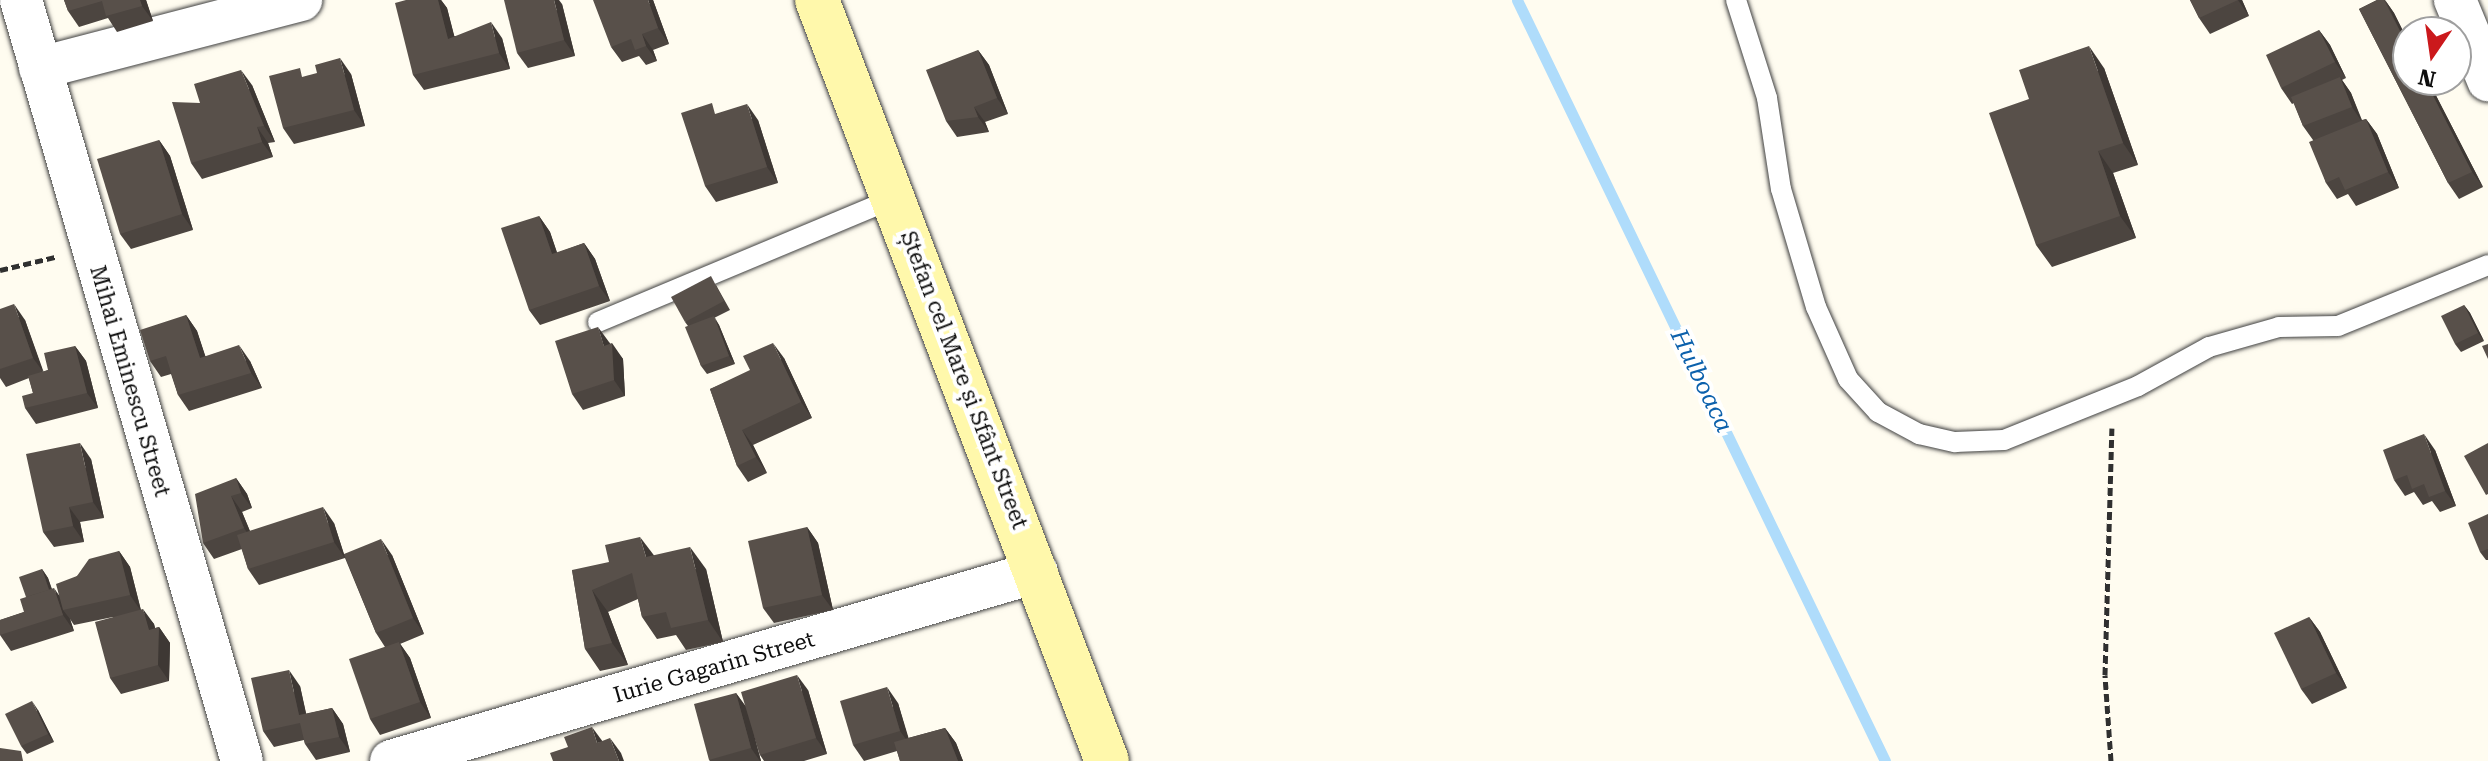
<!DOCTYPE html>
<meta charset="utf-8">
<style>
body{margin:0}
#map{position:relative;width:2488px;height:761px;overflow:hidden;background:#fffcf0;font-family:"Roboto Serif",serif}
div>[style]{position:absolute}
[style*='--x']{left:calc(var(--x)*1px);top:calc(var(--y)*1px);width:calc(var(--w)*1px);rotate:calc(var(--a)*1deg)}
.stream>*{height:11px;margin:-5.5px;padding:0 5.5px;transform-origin:5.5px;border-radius:5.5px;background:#afdcfb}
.path>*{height:5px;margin-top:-2.5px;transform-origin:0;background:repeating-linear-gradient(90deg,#303030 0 8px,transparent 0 12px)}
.roads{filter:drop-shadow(0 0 2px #414141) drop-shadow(0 0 2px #414141)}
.lane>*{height:20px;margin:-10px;padding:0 10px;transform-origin:10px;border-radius:10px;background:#fff}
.street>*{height:42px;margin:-21px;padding:0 21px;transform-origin:21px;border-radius:21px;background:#fff}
.secondary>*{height:44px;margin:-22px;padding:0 22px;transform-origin:22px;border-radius:22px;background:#fff8ab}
.wall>*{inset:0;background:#4c4540}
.shaded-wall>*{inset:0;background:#3e3834}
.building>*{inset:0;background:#58504a}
span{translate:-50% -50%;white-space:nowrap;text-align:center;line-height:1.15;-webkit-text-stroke:8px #fff;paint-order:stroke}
.street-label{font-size:22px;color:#0e0e0e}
.water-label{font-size:24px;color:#0c61ac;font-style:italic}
.north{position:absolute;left:2392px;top:16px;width:80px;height:80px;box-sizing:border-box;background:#fff;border:2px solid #9f9f9f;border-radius:50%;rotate:193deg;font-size:22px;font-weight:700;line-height:32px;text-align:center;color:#0e0e0e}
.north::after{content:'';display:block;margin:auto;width:28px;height:36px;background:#cb191c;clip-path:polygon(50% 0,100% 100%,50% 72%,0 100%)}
</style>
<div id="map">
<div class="stream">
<i style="--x:1517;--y:0;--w:845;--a:64.19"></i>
</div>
<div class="path">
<i style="--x:0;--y:270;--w:57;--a:-13.3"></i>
<i style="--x:2111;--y:761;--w:86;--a:-94"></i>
<i style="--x:2105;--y:675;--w:247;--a:-88.4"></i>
</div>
<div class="roads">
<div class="lane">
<i style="--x:1736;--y:0;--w:103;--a:72.4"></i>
<i style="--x:1767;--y:98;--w:92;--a:81.3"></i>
<i style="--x:1781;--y:189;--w:123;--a:73.5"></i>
<i style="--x:1816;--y:307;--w:79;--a:66"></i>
<i style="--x:1848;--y:379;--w:45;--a:47.7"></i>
<i style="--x:1878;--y:412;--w:47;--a:28.2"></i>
<i style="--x:1919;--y:434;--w:37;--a:13"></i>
<i style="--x:1955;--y:442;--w:49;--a:-2.3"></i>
<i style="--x:2004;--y:440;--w:144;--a:-21.9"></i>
<i style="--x:2138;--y:386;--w:81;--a:-28.8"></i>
<i style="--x:2209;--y:347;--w:73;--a:-15.9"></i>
<i style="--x:2279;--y:327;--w:59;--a:-1"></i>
<i style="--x:2338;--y:326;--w:162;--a:-22.1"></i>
<i style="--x:598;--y:322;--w:322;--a:-22.7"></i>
</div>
<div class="street">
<i style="--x:21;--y:0;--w:792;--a:73.81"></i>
<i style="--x:2455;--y:0;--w:87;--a:67.6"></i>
<i style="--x:40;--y:68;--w:270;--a:-14.6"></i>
<i style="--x:391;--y:761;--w:673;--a:-16.31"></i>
</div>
<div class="secondary">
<i style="--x:817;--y:0;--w:814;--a:69.14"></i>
</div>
</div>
<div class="wall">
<i style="clip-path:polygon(64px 0,146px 0,153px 21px,117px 32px,108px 18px,79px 27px,68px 11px)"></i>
<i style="clip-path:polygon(406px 0,441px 0,447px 8px,454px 36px,502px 38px,510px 69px,424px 90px,413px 75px)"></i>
<i style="clip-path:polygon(653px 0,669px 44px,653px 50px,657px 61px,646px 65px,639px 56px,622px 62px,611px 47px)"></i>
<i style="clip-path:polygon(2190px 0,2242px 0,2249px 16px,2210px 34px,2199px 18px)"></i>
<i style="clip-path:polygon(2377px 0,2385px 0,2394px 13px,2408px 41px,2408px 80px,2428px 80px,2483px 187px,2459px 199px,2448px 183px,2359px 9px)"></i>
<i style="clip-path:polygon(562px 4px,575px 56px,528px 68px,517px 53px)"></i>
<i style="clip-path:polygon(2319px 30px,2330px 45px,2346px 78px,2342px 80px,2351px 93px,2362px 120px,2366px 119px,2377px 134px,2399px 188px,2356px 206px,2348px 194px,2337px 199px,2326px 183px,2313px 140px,2303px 126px,2294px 103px,2292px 104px,2281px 88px)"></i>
<i style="clip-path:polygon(978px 50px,989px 65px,1008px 114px,985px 122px,989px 132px,957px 137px,946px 121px)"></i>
<i style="clip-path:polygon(2104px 68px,2138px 165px,2113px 173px,2136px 238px,2052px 267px,2036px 245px,2029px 99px)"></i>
<i style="clip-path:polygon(351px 74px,365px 126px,294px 144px,283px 128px,306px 76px)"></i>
<i style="clip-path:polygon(252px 85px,275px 142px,268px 143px,273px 157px,202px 179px,191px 163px)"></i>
<i style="clip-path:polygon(719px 113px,758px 120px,778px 183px,716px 202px,705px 186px)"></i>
<i style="clip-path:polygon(159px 140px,170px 156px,193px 230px,131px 249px,120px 234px)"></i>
<i style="clip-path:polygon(539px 216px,550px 232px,557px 253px,584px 243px,595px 259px,610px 301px,540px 325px,529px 310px)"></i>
<i style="clip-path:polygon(716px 285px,730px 310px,714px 318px,719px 325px,735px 364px,707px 374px,701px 366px,688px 326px,685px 322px)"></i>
<i style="clip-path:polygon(2464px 305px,2470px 313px,2484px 341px,2461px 352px,2455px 344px)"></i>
<i style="clip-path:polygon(0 309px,25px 320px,43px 372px,48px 370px,75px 346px,86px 361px,98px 408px,36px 424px,25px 408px,33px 393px,29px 378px,6px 387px,0 378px)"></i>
<i style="clip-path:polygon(186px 315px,197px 331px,205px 356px,250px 361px,262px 388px,189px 411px,178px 395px,171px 374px,161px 377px,150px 361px)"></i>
<i style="clip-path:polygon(609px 342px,623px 359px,625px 396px,583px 410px,572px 394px)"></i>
<i style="clip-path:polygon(784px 358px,812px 418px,753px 445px,767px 473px,748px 482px,737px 466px,710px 389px)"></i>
<i style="clip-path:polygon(2435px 450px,2456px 506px,2440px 512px,2432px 501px,2423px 505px,2414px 492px,2405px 496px,2394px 480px)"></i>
<i style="clip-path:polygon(91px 459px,104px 518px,80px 522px,84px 542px,54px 547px,43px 532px)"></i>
<i style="clip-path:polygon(236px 478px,247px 494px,252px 508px,242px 512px,250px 531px,334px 523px,344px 554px,392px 555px,424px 634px,400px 644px,410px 658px,431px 718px,380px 735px,370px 719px,385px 647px,376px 633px,345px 558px,259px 585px,248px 569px,242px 549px,214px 559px,203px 543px)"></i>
<i style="clip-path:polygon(2488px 514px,2488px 560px,2486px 560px,2480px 552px)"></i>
<i style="clip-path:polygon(807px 527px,818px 543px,833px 610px,774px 623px,763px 608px)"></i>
<i style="clip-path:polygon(119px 551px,130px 567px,141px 610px,154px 624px,155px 628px,159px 627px,170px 643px,169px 681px,121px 694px,110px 678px,113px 617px,74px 625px,70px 619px,74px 631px,11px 651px,0 635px,0 620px,24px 612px,26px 597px,42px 569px,48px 578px,52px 589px,59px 596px,77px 576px)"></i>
<i style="clip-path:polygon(706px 569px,723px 642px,686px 650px,676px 635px,657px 639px,642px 617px,638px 599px,608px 612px,628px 665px,600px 671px,585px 649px,572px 570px)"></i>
<i style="clip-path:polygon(2309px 617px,2320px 632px,2347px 688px,2312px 704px,2301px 689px)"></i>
<i style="clip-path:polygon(300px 686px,306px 714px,332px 708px,343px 724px,350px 752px,316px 760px,305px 744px,304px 740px,274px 747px,263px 731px)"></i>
<i style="clip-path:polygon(808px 690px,827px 754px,804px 761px,764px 761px,760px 755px,752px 730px,761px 761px,710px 761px,709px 760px,736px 693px,745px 706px)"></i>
<i style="clip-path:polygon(898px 703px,908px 738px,945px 728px,956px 743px,963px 761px,900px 761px,897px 751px,864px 761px,853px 745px)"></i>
<i style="clip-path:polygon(38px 710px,54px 742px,27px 754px,21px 746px)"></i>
</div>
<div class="shaded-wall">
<i style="clip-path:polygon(140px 0,146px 0,153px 21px,142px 6px)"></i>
<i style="clip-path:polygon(438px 0,441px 0,447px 8px,459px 54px,448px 39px)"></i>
<i style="clip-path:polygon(554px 0,559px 0,562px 4px,575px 56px,564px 40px)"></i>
<i style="clip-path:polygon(648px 0,653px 0,669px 44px,658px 28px)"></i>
<i style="clip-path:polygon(2238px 0,2242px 0,2249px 16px)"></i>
<i style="clip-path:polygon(2385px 0,2394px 13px,2408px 41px,2408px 47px)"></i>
<i style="clip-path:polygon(491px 22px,502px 38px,510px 69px,499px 53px)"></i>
<i style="clip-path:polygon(2319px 30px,2330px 45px,2346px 78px,2335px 62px)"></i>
<i style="clip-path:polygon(642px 34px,653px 50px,657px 61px,646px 46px)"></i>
<i style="clip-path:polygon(2089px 46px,2104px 68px,2138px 165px,2123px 143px)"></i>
<i style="clip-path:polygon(978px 50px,989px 65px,1008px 114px,997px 98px)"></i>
<i style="clip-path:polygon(340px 58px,351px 74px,365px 126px,354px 110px)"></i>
<i style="clip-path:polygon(241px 70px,252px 85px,275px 142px,264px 126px)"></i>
<i style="clip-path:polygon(2340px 77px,2351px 93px,2362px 122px,2352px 107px)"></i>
<i style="clip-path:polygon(2425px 80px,2428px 80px,2483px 187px,2472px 172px)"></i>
<i style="clip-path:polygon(747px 104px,758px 120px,778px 183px,767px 167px)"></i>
<i style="clip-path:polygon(974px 107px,985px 122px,989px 132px,978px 117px)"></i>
<i style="clip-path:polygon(2366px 119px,2377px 134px,2399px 188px,2388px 172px)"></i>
<i style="clip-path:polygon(257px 127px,268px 143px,273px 157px,262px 142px)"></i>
<i style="clip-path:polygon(159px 140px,170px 156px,193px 230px,182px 214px)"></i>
<i style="clip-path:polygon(2098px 151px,2113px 173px,2136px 238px,2120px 216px)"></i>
<i style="clip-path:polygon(539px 216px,550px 232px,563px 270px,552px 254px)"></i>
<i style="clip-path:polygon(584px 243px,595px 259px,610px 301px,599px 286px)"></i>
<i style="clip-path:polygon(14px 304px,25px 320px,44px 373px,33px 358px)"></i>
<i style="clip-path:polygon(2464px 305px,2470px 313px,2484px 341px,2478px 333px)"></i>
<i style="clip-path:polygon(186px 315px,197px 331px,211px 373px,200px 358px)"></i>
<i style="clip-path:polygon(714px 316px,719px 325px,735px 364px,729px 356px)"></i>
<i style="clip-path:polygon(598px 327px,609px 342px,612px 353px,612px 343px,623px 359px,625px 396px,614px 380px)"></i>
<i style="clip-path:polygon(773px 343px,784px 358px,812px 418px,801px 402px)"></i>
<i style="clip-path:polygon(239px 345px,250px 361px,262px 388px,251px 373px)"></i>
<i style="clip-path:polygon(75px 346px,86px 361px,98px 408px,87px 393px)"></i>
<i style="clip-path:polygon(742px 430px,753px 445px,767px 473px,756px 457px)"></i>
<i style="clip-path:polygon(2424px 434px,2435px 450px,2456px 506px,2445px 491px)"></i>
<i style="clip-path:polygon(80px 443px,91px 459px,104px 518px,93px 502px)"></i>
<i style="clip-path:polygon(236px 478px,247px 494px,252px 508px,241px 493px)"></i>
<i style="clip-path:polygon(231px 496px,242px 512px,255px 544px,244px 528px)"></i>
<i style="clip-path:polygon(69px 507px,80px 522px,84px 542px,73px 526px)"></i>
<i style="clip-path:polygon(323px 507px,334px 523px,345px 558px,334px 542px)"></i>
<i style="clip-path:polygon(807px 527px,818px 543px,833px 610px,822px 595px)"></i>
<i style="clip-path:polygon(640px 537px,656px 558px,646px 557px)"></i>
<i style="clip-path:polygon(381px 539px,392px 555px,424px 634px,413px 618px)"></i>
<i style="clip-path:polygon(690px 547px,706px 569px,723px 642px,708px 620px)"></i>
<i style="clip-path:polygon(119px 551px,130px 567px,141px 611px,130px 595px)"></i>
<i style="clip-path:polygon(42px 569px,48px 578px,55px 600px,50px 592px)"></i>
<i style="clip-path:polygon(54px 588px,65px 604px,63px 610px,70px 619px,74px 631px,63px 615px)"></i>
<i style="clip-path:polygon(592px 590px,608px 612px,628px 665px,612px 643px)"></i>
<i style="clip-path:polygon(143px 609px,154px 624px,158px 640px,159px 627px,170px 643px,169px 681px,158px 665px)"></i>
<i style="clip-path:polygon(2309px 617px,2320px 632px,2347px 688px,2336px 673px)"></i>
<i style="clip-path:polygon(399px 642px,410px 658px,431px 718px,420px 702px)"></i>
<i style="clip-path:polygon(289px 670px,300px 686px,310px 731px,299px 715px)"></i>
<i style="clip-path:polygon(797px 675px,808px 690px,827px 754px,816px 738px)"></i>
<i style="clip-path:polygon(887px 687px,898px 703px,911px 746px,900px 731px)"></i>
<i style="clip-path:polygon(736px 693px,747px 708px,761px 761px,760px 761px,751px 748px)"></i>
<i style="clip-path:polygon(32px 701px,38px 710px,54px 742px,48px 734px)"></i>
<i style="clip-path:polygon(332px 708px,343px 724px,350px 752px,339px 737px)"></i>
<i style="clip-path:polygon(592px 727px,603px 742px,597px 743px)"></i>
<i style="clip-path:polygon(945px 728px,956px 743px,963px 761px,958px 761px)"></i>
<i style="clip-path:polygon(610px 738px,621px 753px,624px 761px,619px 761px)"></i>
</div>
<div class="building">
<i style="clip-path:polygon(64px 0,140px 0,142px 6px,106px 16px,102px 1px,68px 11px)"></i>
<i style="clip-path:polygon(406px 0,438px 0,448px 39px,491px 22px,499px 53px,413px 75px,395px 3px)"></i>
<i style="clip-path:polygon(504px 0,554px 0,564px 40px,517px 53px)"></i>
<i style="clip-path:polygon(593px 0,648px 0,658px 28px,642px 34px,646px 46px,635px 50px,631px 39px,611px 47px)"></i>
<i style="clip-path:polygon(2190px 0,2238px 0,2199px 18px)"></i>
<i style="clip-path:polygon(2377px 0,2384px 0,2408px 47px,2408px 80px,2425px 80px,2472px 172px,2448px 183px,2359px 9px)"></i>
<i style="clip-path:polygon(2319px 30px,2335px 62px,2281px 88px,2266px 55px)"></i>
<i style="clip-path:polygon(2089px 46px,2123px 143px,2098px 151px,2120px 216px,2036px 245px,1989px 113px,2029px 99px,2019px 70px)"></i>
<i style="clip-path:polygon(978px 50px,997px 98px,974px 107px,978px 117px,946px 121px,926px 70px)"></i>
<i style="clip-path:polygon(340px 58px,354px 110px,283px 128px,269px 76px,300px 68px,302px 77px,317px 73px,315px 65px)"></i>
<i style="clip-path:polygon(241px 70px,264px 126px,257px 127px,262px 142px,191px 163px,172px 102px,200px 103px,194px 84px)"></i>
<i style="clip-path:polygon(2340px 77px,2352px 107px,2303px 126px,2291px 97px)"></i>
<i style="clip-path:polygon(712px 103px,715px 114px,747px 104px,767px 167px,705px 186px,681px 113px)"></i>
<i style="clip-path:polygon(2366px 119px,2388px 172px,2345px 190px,2339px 177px,2326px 183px,2309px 142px)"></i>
<i style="clip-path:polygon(159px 140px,182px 214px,120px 234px,97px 159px)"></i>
<i style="clip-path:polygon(539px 216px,552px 254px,584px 243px,599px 286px,529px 310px,501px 228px)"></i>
<i style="clip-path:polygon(711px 276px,724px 301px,685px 322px,671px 297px)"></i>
<i style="clip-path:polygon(14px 304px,33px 358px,0 369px,0 309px)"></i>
<i style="clip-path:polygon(2464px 305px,2478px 333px,2455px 344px,2441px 316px)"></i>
<i style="clip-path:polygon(186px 315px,200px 358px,239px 345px,251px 373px,178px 395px,166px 356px,150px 361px,140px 330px)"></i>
<i style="clip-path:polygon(714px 316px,729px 356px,701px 366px,685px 327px)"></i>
<i style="clip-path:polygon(598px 327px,604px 346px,612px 343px,614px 380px,572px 394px,555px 341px)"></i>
<i style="clip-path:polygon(773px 343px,801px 402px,742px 430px,756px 457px,737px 466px,710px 389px,750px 370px,743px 356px)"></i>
<i style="clip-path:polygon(2488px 344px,2488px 359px,2482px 346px)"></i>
<i style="clip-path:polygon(75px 346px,87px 393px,25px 408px,22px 396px,33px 393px,28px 376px,48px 370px,44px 353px)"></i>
<i style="clip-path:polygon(2424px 434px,2445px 491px,2429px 497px,2424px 484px,2412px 489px,2407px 475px,2394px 480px,2383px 450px)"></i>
<i style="clip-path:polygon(80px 443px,93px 502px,69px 507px,73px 526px,43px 532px,26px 454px)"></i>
<i style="clip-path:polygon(2488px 443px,2488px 494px,2486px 495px,2464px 456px)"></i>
<i style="clip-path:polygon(236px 478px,241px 493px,231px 496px,244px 528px,203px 543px,195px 494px)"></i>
<i style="clip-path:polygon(323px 507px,334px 542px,248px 569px,237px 535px)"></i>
<i style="clip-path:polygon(2488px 514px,2488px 549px,2480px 552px,2468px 523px)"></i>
<i style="clip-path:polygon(807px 527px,822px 595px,763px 608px,748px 541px)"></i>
<i style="clip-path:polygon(640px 537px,646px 557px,690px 547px,708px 620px,671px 628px,666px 612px,642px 617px,632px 573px,592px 590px,612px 643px,585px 649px,572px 570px,609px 562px,605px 545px)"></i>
<i style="clip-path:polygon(381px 539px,413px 618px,376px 633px,344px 554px)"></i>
<i style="clip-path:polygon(119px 551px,130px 595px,63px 610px,56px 584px,77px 576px,89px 559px)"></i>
<i style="clip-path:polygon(42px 569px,49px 590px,26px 597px,19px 577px)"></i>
<i style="clip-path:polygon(54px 588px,63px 615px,0 635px,0 620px,24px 612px,20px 599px)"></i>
<i style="clip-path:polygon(143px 609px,149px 630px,159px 627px,158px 665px,110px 678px,95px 622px)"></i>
<i style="clip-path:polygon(2309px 617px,2336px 673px,2301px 689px,2274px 633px)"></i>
<i style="clip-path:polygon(399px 642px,420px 702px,370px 719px,349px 659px)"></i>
<i style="clip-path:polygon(289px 670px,299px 715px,332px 708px,339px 737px,305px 744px,300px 723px,263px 731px,251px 678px)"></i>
<i style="clip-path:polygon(797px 675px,816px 738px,760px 755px,741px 692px)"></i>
<i style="clip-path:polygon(887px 687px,900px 731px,853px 745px,840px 701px)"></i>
<i style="clip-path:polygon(736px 693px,751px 748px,709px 760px,694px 704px)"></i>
<i style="clip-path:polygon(32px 701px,48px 734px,21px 746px,5px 714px)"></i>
<i style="clip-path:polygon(592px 727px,597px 743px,610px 738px,619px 761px,553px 761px,550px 753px,568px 747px,564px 737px)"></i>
<i style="clip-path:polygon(945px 728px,958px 761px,900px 761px,894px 742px)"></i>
<i style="clip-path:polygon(0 748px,21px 751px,23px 761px,0 761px)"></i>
</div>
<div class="street-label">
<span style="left:964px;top:380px;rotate:69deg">Ștefan cel Mare și Sfânt Street</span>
<span style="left:130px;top:381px;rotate:74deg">Mihai Eminescu Street</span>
<span style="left:714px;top:667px;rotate:-16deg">Iurie Gagarin Street</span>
</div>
<div class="water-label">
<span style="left:1701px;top:381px;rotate:64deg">Hulboaca</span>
</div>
<div class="north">N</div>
</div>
